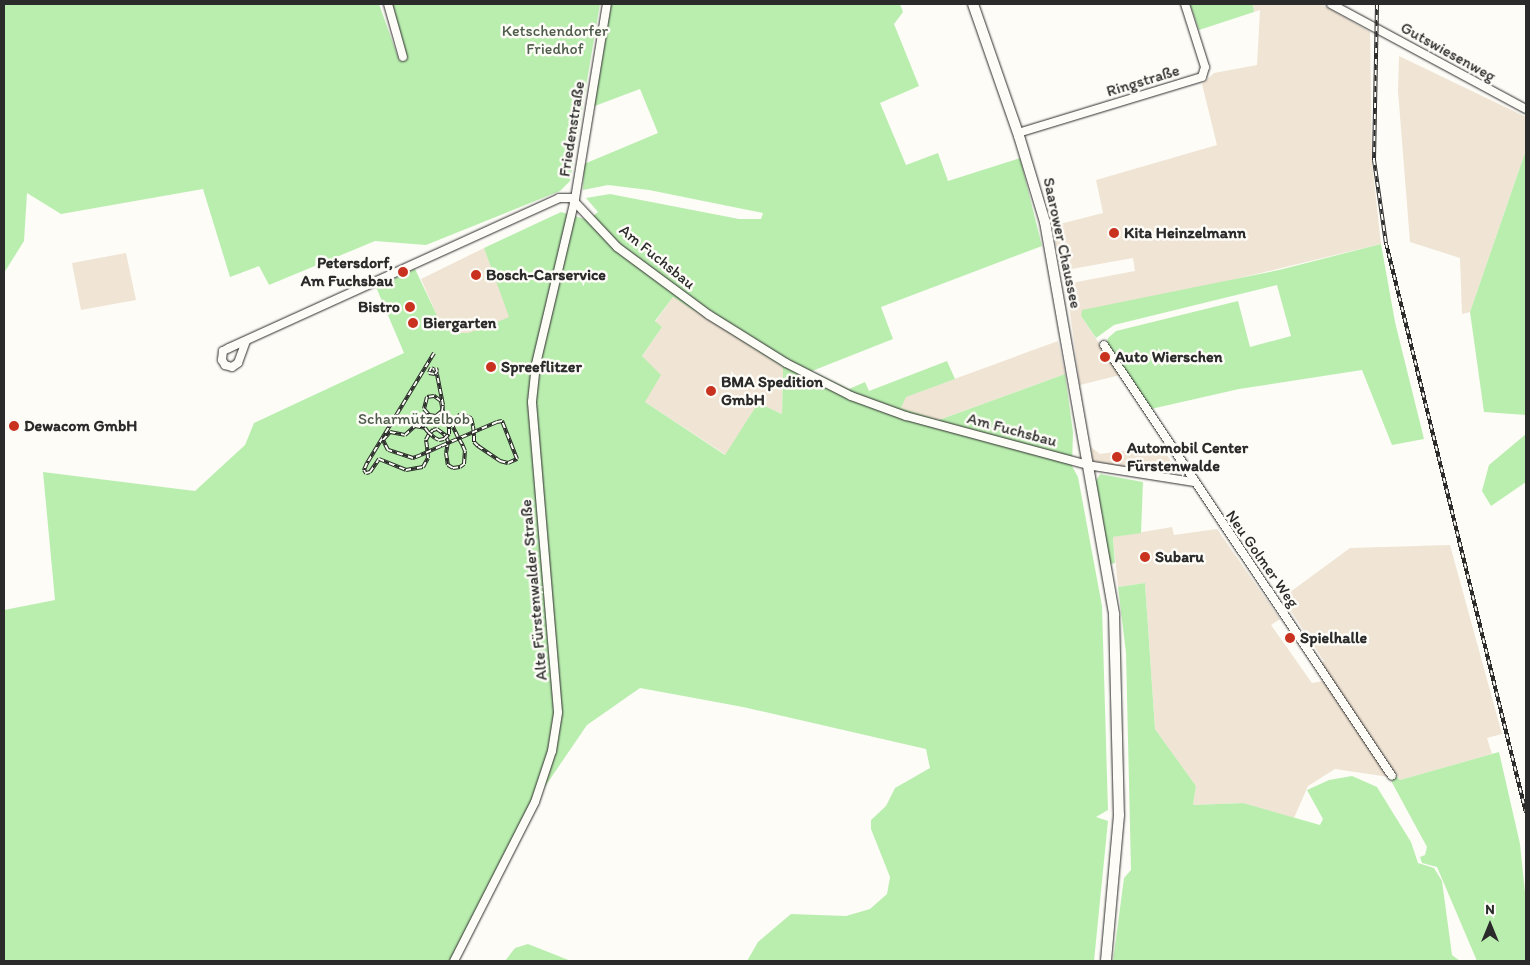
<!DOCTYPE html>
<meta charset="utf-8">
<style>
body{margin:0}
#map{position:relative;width:1530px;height:965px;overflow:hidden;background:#fdfcf7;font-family:Itim,sans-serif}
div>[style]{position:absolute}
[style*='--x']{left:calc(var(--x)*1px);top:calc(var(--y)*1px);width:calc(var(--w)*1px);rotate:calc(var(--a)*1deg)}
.built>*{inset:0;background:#f0e4d4}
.green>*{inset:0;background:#baeeaf}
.roads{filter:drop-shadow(0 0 1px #2b2b2b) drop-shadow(0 0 1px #2b2b2b)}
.street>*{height:8px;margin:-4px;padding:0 4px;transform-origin:4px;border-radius:4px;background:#fdfcf7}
.secondary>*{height:10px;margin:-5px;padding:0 5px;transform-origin:5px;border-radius:5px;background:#fdfcf7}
.rail>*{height:4px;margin-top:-2px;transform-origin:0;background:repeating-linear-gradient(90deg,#fdfcf7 0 5.5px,#2b2b2b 0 11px);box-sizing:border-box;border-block:1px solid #2b2b2b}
.dots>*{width:14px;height:14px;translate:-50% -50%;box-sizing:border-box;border:2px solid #fdfcf7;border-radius:50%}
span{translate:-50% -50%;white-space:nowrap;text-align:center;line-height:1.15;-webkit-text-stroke:5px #fdfcf7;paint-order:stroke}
.park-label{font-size:16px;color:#4f5c4c}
.street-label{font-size:16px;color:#2b2b2b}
.poi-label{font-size:16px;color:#2b2b2b;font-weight:700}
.left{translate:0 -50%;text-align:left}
.right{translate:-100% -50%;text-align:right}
.frame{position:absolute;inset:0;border:5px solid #2b2b2b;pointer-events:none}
.north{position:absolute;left:1465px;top:900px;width:50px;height:50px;-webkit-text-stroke:4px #fdfcf7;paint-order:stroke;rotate:0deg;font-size:14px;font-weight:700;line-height:20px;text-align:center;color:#2b2b2b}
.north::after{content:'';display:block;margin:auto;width:18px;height:22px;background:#2b2b2b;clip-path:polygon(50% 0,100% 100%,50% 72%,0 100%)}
</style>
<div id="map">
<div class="built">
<i style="clip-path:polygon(1253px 4px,1321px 4px,1370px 32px,1372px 162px,1381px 244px,1081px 316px,1120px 375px,1080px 385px,1066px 284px,1135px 271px,1133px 258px,1066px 270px,1062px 269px,1052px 226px,1103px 213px,1096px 180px,1217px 145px,1202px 84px,1214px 73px,1257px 65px,1260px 10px,1254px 12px)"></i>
<i style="clip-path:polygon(1399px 56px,1526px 117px,1526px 150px,1470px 312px,1462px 314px,1460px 258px,1410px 242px,1398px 91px)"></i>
<i style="clip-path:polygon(484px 248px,522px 350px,467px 384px,421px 279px)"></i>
<i style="clip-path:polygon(126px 253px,136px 300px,81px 310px,72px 263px)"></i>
<i style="clip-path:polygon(673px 297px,783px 367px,782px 414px,758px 403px,726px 455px,645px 402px,646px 362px,642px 356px,662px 327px,655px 322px)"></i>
<i style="clip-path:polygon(1058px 341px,1065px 374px,939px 420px,901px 409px,905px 397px)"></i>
<i style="clip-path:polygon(1161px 446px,1176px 469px,1158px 473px,1093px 461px,1091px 447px,1100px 454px)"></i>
<i style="clip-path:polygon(1172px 527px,1174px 535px,1217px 529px,1280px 619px,1271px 625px,1312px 683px,1323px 681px,1389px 777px,1335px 769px,1308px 786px,1294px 818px,1243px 803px,1193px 805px,1196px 786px,1155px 729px,1145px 583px,1118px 587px,1113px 537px)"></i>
<i style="clip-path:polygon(1450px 545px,1502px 734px,1487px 738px,1492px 754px,1400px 780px,1321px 663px,1324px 661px,1282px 598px,1350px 548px)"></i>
</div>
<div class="green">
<i style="clip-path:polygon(4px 4px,379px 4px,399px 60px,402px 43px,391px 4px,600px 4px,570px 181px,560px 191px,426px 245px,375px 241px,269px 285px,259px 266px,230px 277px,203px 189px,61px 214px,27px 193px,24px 241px,4px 273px)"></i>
<i style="clip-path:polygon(evenodd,610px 4px,900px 4px,903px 12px,894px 24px,919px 86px,880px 103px,906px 165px,938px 153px,948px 181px,1020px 158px,1042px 246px,881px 307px,893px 339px,812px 371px,849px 389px,865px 382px,869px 391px,947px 361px,955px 379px,906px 397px,901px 408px,939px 420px,1065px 374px,1073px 432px,1072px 466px,1078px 477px,1102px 606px,1108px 810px,1096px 817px,1108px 821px,1094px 961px,747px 961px,758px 942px,791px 914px,846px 916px,870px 909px,887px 894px,890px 877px,871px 829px,871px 820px,886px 806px,895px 788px,930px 768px,926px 749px,743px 707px,640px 688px,587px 725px,531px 807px,452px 961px,4px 961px,4px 610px,55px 600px,43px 472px,195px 491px,245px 445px,254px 423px,404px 353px,376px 287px,415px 269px,441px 324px,459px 333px,468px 333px,480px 329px,486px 324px,485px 321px,495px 323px,509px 317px,484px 248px,561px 212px,588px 220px,598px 212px,586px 198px,610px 194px,739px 219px,761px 219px,763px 213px,649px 190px,608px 185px,583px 190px,584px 164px,658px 133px,640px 89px,592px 107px,610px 4px,673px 297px,783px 367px,782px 414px,758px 403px,725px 455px,645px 402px,661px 375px,642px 356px,662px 327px,655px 321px,673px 297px)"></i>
<i style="clip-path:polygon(1190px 4px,1253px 4px,1254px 12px,1199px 30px)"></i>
<i style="clip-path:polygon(1526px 150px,1526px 415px,1484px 412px,1470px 312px)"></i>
<i style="clip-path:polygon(1381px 244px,1395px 322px,1424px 439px,1392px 445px,1362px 370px,1239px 389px,1151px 409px,1107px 343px,1108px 338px,1116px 331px,1238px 301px,1250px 347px,1291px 336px,1277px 285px,1114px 325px,1096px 338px,1081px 316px,1082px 310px,1279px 270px)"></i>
<i style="clip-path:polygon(1526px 434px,1526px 482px,1491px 506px,1482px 491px,1489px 465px)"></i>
<i style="clip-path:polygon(1100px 474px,1143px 482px,1141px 533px,1113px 537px,1115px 563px,1110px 564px,1096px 481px)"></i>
<i style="clip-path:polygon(1145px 583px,1155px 729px,1196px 786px,1193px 805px,1243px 803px,1320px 825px,1323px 819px,1307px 790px,1329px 780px,1352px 776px,1377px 787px,1411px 842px,1418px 863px,1434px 868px,1442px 881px,1452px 955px,1460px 961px,1113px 961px,1124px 878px,1131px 870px,1126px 653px,1118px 587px)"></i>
<i style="clip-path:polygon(1499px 752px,1520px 844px,1526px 902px,1526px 961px,1477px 961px,1437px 867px,1422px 863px,1420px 857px,1425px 855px,1427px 847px,1389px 777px,1394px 774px,1400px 780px)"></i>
<i style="clip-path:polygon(528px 944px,571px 961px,505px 961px,515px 948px)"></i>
</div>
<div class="roads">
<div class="street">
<i style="--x:388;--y:4;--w:55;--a:74.2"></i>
<i style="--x:1331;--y:4;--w:221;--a:28.3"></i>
<i style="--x:1018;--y:133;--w:192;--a:-16.9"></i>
<i style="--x:1202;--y:77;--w:10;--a:-73"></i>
<i style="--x:1205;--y:67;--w:66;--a:-107.6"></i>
<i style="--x:246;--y:341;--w:23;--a:110"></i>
<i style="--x:238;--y:363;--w:7;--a:146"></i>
<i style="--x:232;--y:367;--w:7;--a:-164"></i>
<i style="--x:225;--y:365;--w:6;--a:-121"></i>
<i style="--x:222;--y:360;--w:9;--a:-84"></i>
<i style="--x:223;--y:351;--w:7;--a:-27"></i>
<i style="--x:229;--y:348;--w:362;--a:-24.4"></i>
<i style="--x:559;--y:198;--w:12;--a:0"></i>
<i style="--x:571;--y:198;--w:67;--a:46.8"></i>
<i style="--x:617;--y:247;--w:114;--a:36.5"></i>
<i style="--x:709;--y:315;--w:91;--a:31.9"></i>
<i style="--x:786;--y:363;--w:73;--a:26.9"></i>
<i style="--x:851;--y:396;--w:59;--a:20"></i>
<i style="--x:906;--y:416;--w:188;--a:15.1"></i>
<i style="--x:1087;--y:465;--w:107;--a:9.1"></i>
<i style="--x:1104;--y:345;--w:518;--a:56.25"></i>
<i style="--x:454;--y:961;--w:178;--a:-63"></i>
<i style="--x:535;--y:802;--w:54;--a:-71.6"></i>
<i style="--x:552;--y:751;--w:39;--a:-81"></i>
<i style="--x:558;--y:712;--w:311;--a:-94.8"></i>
<i style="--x:532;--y:402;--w:38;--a:-84"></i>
<i style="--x:536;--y:364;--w:170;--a:-76.7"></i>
<i style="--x:575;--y:199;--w:198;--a:-80.7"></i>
</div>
<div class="secondary">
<i style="--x:973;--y:4;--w:140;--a:70.8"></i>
<i style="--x:1019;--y:136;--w:90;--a:73.2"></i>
<i style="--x:1045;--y:222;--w:398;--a:80"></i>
<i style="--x:1114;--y:614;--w:201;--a:88.6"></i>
<i style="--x:1119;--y:815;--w:147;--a:95.1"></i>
</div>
</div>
<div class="rail">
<i style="--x:1377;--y:4;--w:156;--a:91.1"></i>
<i style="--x:1374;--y:160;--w:84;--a:81.8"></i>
<i style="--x:1386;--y:243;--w:587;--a:76.2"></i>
<i style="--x:434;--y:353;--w:129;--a:121.3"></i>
<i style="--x:367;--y:463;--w:8;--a:113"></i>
<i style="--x:364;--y:470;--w:4;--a:56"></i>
<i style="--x:366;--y:473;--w:4;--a:-14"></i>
<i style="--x:370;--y:472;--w:16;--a:-55"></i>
<i style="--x:379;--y:459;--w:29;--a:22"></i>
<i style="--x:406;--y:470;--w:17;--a:-10"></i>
<i style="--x:423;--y:467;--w:10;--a:-61"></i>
<i style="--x:428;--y:458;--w:11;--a:-95"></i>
<i style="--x:427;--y:447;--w:7;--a:-98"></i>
<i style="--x:426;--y:440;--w:7;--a:-63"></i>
<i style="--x:429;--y:434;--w:6;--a:-45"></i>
<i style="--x:433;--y:430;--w:4;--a:-14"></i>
<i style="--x:437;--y:429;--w:9;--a:36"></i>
<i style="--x:444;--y:434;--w:5;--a:53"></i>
<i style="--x:447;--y:438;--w:4;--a:76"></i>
<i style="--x:448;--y:442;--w:11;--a:100"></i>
<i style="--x:446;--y:453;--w:12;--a:81"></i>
<i style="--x:448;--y:465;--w:6;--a:31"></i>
<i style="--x:453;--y:468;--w:7;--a:-8"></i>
<i style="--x:460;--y:467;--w:5;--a:-37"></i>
<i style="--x:464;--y:464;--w:13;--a:-86"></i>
<i style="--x:465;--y:451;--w:8;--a:-113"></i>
<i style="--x:462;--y:444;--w:8;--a:-120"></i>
<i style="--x:458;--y:437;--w:11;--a:-117"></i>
<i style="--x:453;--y:427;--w:3;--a:-90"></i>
<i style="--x:453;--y:424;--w:12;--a:-55"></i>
<i style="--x:460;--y:414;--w:12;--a:20"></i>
<i style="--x:471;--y:418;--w:8;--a:76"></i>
<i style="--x:473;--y:426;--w:10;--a:84"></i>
<i style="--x:474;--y:436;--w:6;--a:90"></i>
<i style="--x:474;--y:442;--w:6;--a:45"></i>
<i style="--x:478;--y:446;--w:27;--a:34"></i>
<i style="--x:500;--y:461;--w:8;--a:14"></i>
<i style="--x:508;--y:463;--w:10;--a:-24"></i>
<i style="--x:517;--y:459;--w:41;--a:-111.5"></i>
<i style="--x:502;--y:421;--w:5;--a:169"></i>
<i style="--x:497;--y:422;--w:61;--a:156.8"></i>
<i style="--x:441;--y:446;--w:22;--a:156"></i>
<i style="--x:421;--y:455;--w:9;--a:159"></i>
<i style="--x:413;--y:458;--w:26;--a:-162"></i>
<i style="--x:388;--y:450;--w:11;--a:-117"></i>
<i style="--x:383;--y:440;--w:11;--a:-49"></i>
<i style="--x:390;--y:432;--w:15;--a:11"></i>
<i style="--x:405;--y:435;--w:13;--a:-42"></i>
<i style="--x:415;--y:426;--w:10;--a:11"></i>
<i style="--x:425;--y:428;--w:5;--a:53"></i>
<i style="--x:428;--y:432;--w:9;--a:41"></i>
<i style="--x:435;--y:438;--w:4;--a:27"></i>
<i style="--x:439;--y:440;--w:5;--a:-11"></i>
<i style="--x:444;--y:439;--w:7;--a:-45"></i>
<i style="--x:449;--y:434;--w:7;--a:-90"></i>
<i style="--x:449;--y:427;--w:11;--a:-117"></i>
<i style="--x:444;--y:417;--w:10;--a:-101"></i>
<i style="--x:442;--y:407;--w:6;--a:-99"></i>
<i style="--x:441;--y:401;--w:9;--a:-144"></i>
<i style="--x:434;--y:396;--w:7;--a:172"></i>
<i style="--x:427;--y:397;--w:12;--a:104"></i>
<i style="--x:424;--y:409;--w:8;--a:50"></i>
<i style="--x:429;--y:415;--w:7;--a:8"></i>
<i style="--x:436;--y:416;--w:8;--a:-40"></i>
<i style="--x:442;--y:411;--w:6;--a:-81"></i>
<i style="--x:443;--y:405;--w:31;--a:-101"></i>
<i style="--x:437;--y:375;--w:5;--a:-112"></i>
<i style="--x:435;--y:370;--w:4;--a:-153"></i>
<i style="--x:431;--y:368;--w:5;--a:112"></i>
<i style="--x:429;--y:373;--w:6;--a:9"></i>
<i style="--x:435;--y:374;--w:4;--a:-56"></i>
<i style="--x:437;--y:371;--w:3;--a:-108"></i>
</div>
<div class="dots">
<i style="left:1114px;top:233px;background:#c8321e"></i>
<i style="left:403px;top:272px;background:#c8321e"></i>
<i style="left:476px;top:275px;background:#c8321e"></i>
<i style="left:410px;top:307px;background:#c8321e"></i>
<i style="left:413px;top:323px;background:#c8321e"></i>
<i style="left:1105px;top:357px;background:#c8321e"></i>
<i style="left:491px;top:367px;background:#c8321e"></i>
<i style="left:711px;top:391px;background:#c8321e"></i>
<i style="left:14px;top:426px;background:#c8321e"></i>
<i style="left:1117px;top:457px;background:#c8321e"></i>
<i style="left:1145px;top:557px;background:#c8321e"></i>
<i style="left:1290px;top:638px;background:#c8321e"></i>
</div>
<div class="park-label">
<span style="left:555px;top:40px">Ketschendorfer<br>Friedhof</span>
<span style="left:414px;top:419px">Scharmützelbob</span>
</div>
<div class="street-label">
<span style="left:1448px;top:52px;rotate:29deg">Gutswiesenweg</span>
<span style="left:1143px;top:81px;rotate:-17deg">Ringstraße</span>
<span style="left:572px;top:129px;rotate:-81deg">Friedenstraße</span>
<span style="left:1062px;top:243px;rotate:78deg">Saarower Chaussee</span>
<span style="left:657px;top:257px;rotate:39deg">Am Fuchsbau</span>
<span style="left:1012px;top:430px;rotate:15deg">Am Fuchsbau</span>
<span style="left:1262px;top:559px;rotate:55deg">Neu Golmer Weg</span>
<span style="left:534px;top:590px;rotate:-95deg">Alte Fürstenwalder Straße</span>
</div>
<div class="poi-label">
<span class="left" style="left:1124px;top:233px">Kita Heinzelmann</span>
<span class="right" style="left:393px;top:272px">Petersdorf,<br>Am Fuchsbau</span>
<span class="left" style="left:486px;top:275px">Bosch-Carservice</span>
<span class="right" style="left:400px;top:307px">Bistro</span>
<span class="left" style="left:423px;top:323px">Biergarten</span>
<span class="left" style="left:1115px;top:357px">Auto Wierschen</span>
<span class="left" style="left:501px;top:367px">Spreeflitzer</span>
<span class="left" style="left:721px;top:391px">BMA Spedition<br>GmbH</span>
<span class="left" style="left:24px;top:426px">Dewacom GmbH</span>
<span class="left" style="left:1127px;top:457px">Automobil Center<br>Fürstenwalde</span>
<span class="left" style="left:1155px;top:557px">Subaru</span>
<span class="left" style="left:1300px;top:638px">Spielhalle</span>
</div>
<div class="frame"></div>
<div class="north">N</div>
</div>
